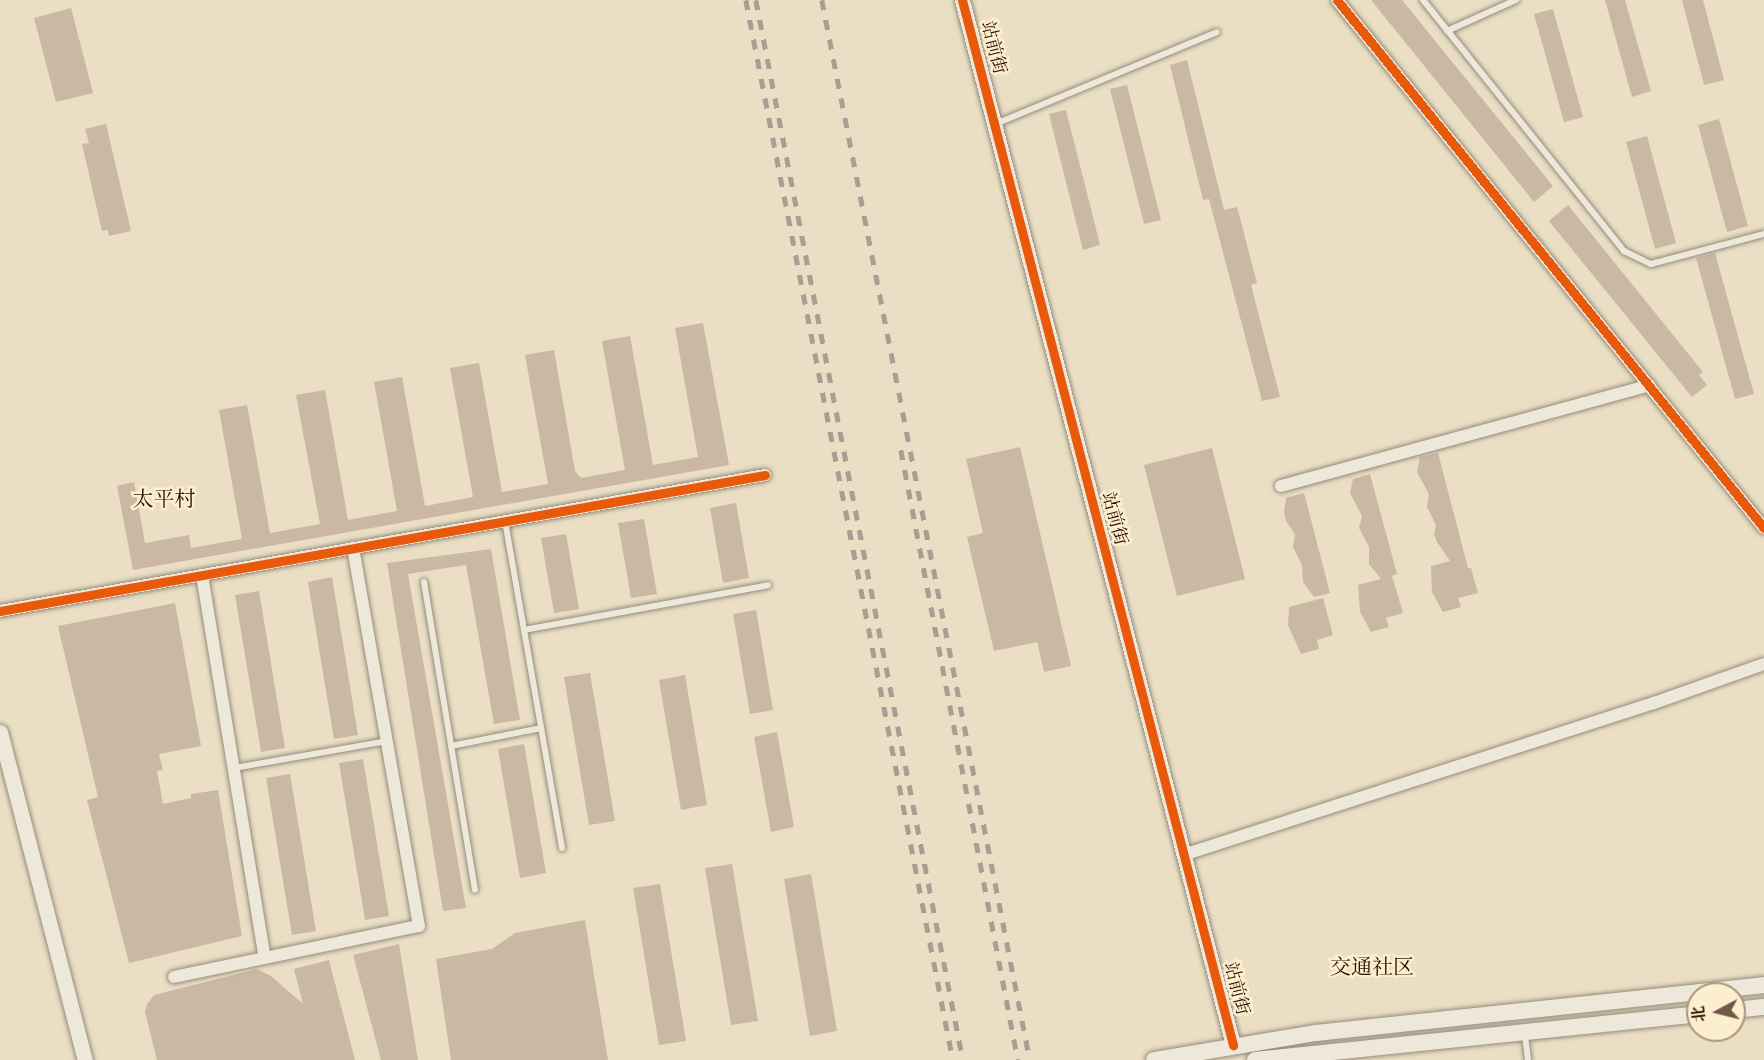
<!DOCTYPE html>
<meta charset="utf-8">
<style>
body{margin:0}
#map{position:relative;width:1764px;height:1060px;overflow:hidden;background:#eadfc4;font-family:"IM FELL English","Noto Serif SC",serif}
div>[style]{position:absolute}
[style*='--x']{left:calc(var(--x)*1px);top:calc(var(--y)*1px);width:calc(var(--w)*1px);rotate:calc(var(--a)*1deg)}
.building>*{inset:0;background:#cab7a4}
.roads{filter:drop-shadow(0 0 2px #968b7b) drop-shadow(0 0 2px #968b7b)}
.service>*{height:6px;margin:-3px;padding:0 3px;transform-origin:3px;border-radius:3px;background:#ede8d9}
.minor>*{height:12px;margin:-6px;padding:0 6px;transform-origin:6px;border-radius:6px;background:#ede8d9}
.tertiary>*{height:15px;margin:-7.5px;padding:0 7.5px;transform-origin:7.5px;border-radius:7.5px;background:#ede8d9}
.secondary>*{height:16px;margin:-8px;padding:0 8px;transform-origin:8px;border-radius:8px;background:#ede8d9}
.rail>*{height:4.5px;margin-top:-2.25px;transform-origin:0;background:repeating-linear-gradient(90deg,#a79f94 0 10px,transparent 0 20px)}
.cycleway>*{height:9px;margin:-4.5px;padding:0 4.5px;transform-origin:4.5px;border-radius:4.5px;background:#e8590c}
span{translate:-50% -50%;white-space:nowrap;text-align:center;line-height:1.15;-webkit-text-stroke:5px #fcefce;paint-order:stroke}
.street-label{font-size:18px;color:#2f0e02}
.quarter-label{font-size:21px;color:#2f0e02}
.north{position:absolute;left:1686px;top:982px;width:60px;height:60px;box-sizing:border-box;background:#fcefce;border:2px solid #aa957c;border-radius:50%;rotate:263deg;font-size:16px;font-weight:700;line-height:24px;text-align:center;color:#2f0e02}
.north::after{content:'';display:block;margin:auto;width:21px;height:27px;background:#705746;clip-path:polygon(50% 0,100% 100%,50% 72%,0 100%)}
</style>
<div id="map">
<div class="building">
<i style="clip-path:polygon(1371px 0,1402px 0,1553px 186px,1534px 202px)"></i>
<i style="clip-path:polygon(1605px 0,1625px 0,1651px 91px,1632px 97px)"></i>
<i style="clip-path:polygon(1682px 0,1703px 0,1724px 80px,1704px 85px)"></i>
<i style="clip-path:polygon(71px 8px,93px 93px,56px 102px,34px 18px)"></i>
<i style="clip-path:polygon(1553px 9px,1583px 117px,1564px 122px,1534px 14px)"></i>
<i style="clip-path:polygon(1187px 60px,1224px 210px,1237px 207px,1257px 283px,1251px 285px,1280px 397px,1262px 401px,1209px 199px,1203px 200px,1170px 65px)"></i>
<i style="clip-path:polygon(1127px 85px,1161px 220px,1144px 224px,1110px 89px)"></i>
<i style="clip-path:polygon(1066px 110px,1100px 245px,1083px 250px,1049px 114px)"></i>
<i style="clip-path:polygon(1719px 119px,1748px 226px,1727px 232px,1698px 125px)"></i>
<i style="clip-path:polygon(106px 124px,131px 231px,109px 236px,108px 230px,102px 231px,82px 144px,89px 143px,85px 129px)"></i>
<i style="clip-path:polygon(1647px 136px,1676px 243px,1655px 249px,1626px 142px)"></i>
<i style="clip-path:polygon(1568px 205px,1703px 372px,1699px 375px,1707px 385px,1692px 397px,1549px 221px)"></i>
<i style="clip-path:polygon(1715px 253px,1754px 394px,1735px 399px,1696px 258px)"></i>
<i style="clip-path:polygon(703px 323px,729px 465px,133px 570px,117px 486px,134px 482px,145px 543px,189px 535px,191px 548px,242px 539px,219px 410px,247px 405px,270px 533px,320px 524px,296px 395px,325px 390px,348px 520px,397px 511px,374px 382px,402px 377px,425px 506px,473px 497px,450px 368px,479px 363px,502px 492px,548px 484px,525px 355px,554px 350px,575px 471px,581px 478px,625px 470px,602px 341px,630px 336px,653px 465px,698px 457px,675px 328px)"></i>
<i style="clip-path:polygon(1020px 447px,1071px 666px,1044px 672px,1037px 642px,994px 651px,967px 537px,983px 533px,966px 459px)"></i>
<i style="clip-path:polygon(1212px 448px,1245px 579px,1177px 596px,1144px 465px)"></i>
<i style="clip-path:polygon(1438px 453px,1468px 568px,1471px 568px,1478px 593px,1458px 598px,1461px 607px,1443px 612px,1432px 592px,1431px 566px,1450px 561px,1437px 542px,1434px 534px,1436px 525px,1427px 507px,1429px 494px,1417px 472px,1420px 457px)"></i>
<i style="clip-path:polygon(1370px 474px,1397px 574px,1392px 576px,1403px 613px,1386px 618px,1389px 627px,1371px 632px,1360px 612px,1358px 585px,1381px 579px,1369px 564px,1369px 547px,1359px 528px,1362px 516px,1350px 493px,1353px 479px)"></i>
<i style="clip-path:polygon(1304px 493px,1330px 593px,1314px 597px,1303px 582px,1302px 565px,1293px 547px,1295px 534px,1286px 521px,1284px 512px,1286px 498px)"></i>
<i style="clip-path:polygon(736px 503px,749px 578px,723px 583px,710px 508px)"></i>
<i style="clip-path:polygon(644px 519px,657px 594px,631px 598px,618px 523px)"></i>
<i style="clip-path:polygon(566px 534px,579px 609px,554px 613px,541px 538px)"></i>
<i style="clip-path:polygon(491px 549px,520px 720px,494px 724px,466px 565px,408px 574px,466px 908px,443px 911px,387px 563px)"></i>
<i style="clip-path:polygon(332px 577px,358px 735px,334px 739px,308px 582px)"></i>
<i style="clip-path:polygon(259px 591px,285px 748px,261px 752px,235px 595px)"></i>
<i style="clip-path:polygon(1323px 598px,1333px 635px,1317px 640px,1319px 649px,1301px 654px,1288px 625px,1289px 607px)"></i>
<i style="clip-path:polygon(175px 603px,201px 746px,159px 754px,163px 770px,157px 771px,163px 804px,191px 798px,191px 794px,218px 790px,242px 936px,129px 963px,87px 800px,98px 797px,58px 626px)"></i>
<i style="clip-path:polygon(756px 610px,773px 710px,750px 714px,733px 614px)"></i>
<i style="clip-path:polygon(590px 673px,615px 821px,589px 825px,564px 677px)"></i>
<i style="clip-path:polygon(685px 675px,707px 805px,681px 810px,659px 680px)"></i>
<i style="clip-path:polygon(777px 732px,794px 827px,771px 832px,754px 737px)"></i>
<i style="clip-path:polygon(524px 744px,546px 873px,520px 878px,498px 749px)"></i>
<i style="clip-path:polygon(363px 759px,389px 916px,365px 920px,339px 763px)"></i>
<i style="clip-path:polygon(290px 774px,316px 931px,292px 935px,266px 778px)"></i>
<i style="clip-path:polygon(732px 864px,758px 1021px,731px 1025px,705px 868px)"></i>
<i style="clip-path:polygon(811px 874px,837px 1031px,810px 1036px,784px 879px)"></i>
<i style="clip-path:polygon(660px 884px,686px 1041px,659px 1045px,633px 888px)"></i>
<i style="clip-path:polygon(585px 920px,608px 1060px,451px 1060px,436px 959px,492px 949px,515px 933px)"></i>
<i style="clip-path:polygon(399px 944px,418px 1060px,381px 1060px,353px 955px)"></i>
<i style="clip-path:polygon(329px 960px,355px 1060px,157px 1060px,145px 1012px,147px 1004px,154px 995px,257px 969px,271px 976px,303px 1004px,294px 969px)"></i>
</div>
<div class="roads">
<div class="service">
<i style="--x:1423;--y:0;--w:322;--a:51.3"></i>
<i style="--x:1624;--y:251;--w:30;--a:26"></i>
<i style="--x:1651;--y:264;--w:117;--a:-14.9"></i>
<i style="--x:1447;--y:31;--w:76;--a:-24.2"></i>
<i style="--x:995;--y:124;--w:240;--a:-22.5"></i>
<i style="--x:505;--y:521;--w:332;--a:80.1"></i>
<i style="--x:424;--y:582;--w:312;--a:80.6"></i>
<i style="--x:524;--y:630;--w:248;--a:-10.4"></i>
<i style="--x:451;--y:746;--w:92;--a:-11.3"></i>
<i style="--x:234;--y:768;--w:155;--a:-10"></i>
<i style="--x:1525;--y:1035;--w:25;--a:83"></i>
</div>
<div class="minor">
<i style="--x:1337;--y:0;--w:679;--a:51.04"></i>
<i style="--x:1281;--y:486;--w:382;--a:-15.3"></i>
<i style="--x:202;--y:575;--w:388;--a:80.7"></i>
<i style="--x:0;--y:611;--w:777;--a:-10.08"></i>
<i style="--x:1183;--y:855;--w:495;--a:-17.9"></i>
<i style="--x:1654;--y:703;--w:117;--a:-19.5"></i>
<i style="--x:174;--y:977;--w:250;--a:-11.8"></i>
<i style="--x:419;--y:926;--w:384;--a:-99.9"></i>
</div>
<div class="tertiary">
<i style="--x:962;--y:0;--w:1080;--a:75.46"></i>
<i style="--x:0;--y:732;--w:339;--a:75.5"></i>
</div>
<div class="secondary">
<i style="--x:1734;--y:1010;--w:30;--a:-6"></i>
<i style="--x:1154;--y:1060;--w:164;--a:-9.5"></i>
<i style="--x:1316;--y:1033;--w:451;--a:-6.1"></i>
<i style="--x:1255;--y:1060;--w:445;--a:-5.9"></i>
</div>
</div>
<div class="rail">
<i style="--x:746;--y:0;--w:1080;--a:78.95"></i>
<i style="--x:756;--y:0;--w:1080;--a:78.95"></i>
<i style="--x:822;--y:0;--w:1080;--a:78.9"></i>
<i style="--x:901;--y:450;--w:621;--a:79.14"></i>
</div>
<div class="cycleway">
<i style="--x:962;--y:0;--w:1080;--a:75.46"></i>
<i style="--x:1337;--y:0;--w:679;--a:51.04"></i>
<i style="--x:0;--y:611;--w:777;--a:-10.08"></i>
</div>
<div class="street-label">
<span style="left:992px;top:48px;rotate:76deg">站前街</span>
<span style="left:1113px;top:519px;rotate:75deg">站前街</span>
<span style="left:1235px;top:989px;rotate:76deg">站前街</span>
</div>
<div class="quarter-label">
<span style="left:164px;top:501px">太平村</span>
<span style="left:1372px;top:969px">交通社区</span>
</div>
<div class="north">北</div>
</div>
